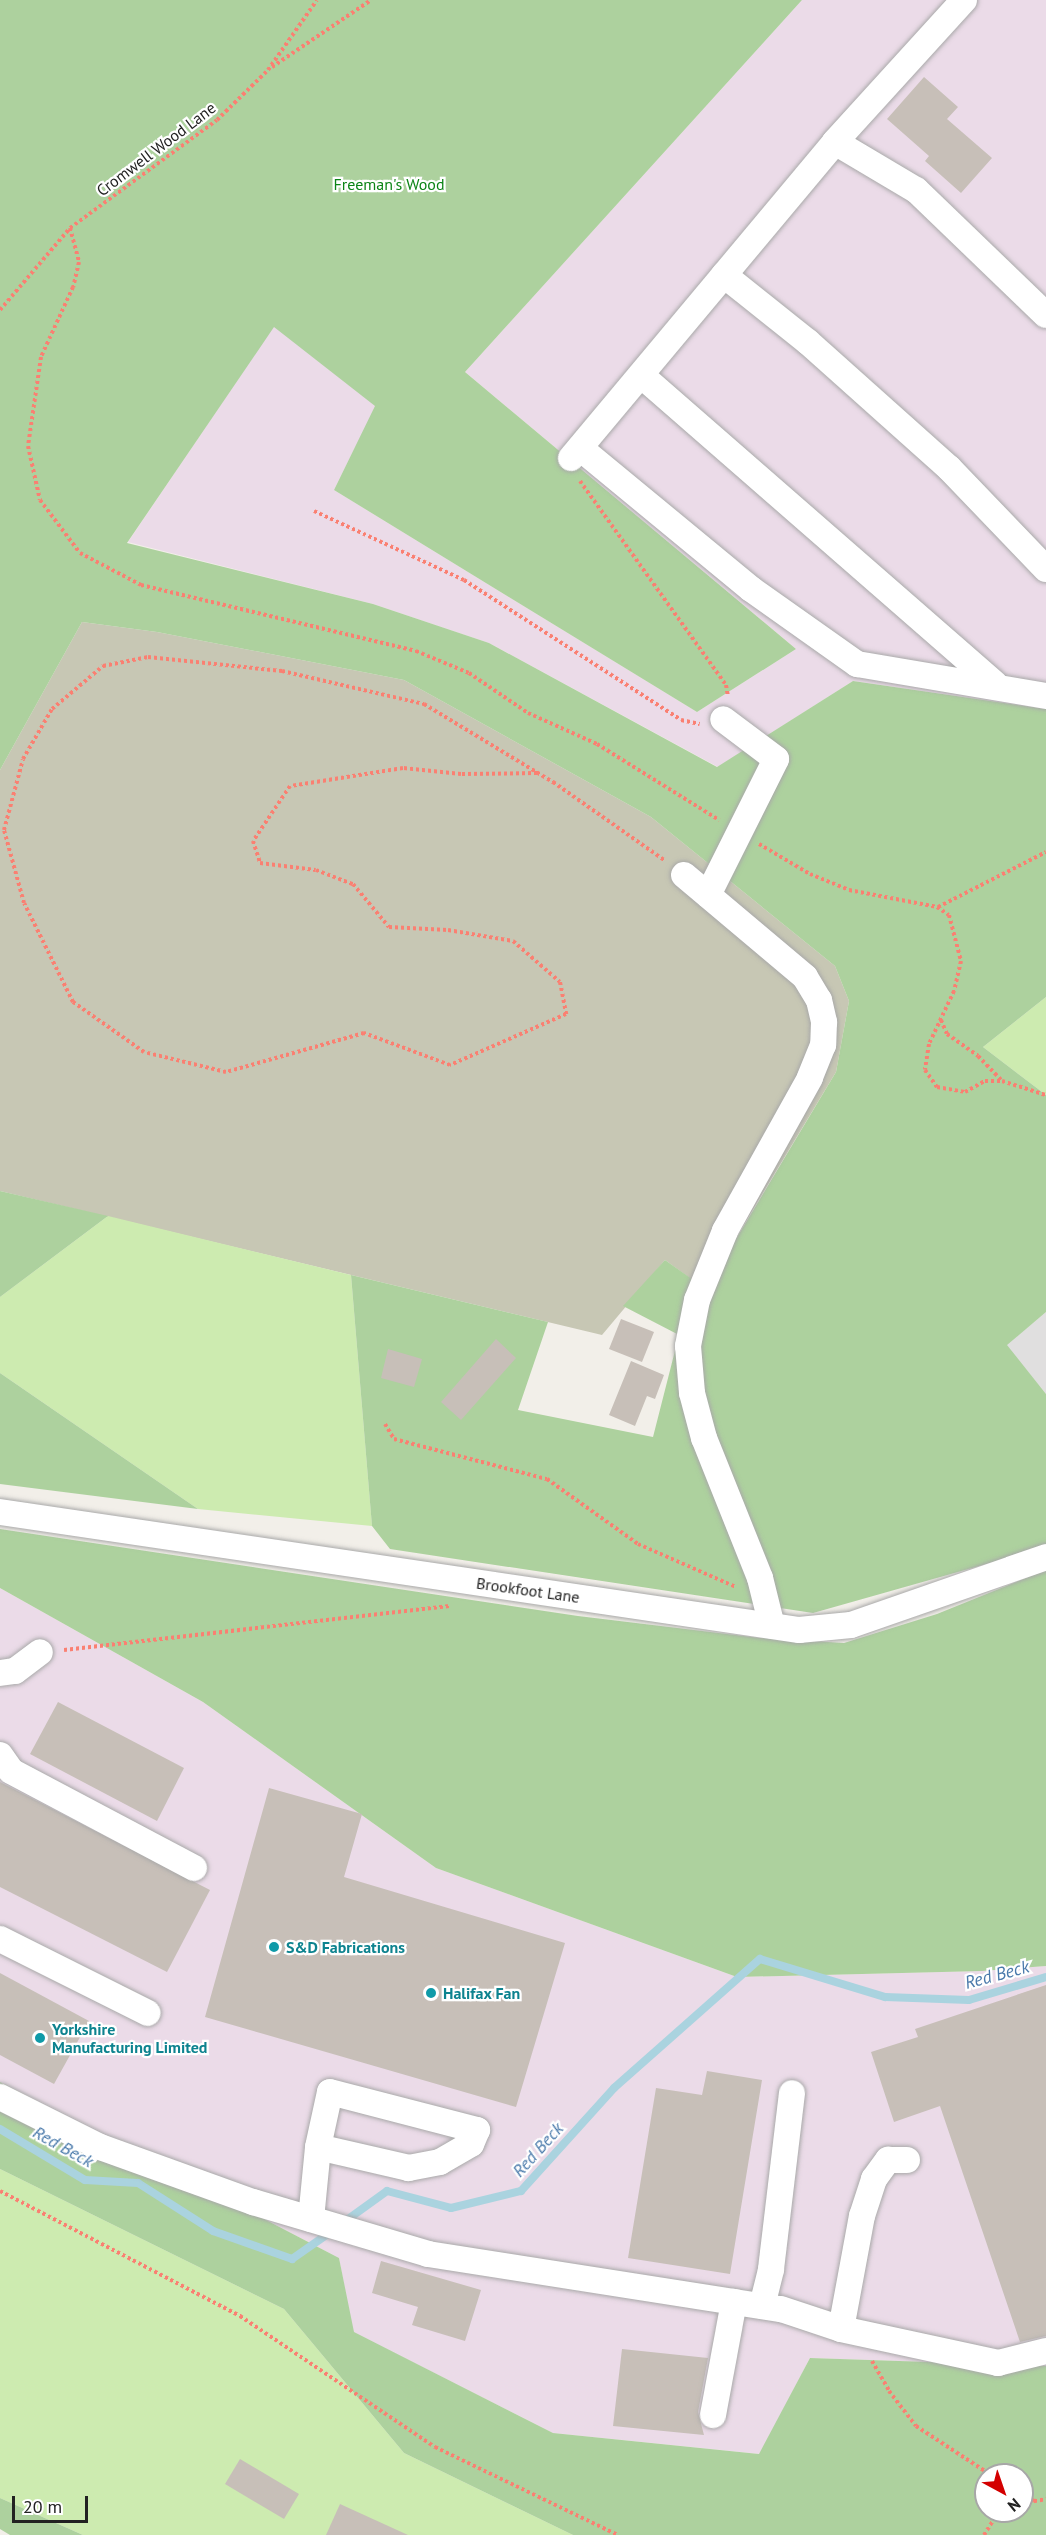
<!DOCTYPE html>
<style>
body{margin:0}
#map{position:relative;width:1046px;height:2535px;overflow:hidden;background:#f2efe9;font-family:"PT Sans",sans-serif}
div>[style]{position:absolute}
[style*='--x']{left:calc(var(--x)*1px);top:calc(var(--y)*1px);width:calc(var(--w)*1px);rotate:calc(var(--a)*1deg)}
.residential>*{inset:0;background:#e0dfdf}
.industrial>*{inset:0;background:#ebdbe8}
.construction>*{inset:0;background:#c7c7b4}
.grass>*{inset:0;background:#cdebb0}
.forest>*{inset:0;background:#add19e}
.stream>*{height:8px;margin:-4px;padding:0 4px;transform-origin:4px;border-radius:4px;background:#aad3df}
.building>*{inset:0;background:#c7bfb8}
.path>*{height:4px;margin-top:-2px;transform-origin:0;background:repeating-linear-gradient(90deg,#fa8072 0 3px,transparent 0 6px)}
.roads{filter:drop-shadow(0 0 2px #a9a9a9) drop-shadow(0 0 2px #a9a9a9)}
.minor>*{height:26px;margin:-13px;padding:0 13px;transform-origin:13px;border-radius:13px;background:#fff}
.dots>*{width:16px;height:16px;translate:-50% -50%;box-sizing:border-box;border:3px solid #fff;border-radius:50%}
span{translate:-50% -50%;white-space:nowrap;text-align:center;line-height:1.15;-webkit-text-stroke:4.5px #fff;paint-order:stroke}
.street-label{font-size:16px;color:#222}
.park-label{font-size:16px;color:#0c8416}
.culture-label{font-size:16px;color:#0d838f;font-weight:700}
.left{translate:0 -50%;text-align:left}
.water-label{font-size:18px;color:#4a7aab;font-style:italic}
.north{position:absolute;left:974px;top:2463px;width:60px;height:60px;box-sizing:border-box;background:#fff;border:2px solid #a7a7a7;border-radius:50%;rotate:140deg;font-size:16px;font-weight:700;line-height:24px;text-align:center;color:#222}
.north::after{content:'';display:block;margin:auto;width:21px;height:27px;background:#d40000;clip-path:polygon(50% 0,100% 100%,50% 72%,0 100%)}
.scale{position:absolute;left:12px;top:2496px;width:76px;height:27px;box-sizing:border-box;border:3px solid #222;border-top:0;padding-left:8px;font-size:18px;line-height:21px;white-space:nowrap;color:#222;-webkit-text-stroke:4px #fff;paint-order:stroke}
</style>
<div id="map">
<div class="residential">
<i style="clip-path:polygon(1046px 1312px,1046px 1394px,1006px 1345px)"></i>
</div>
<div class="industrial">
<i style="clip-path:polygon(802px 0,1046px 0,1046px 709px,853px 681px,718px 767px,489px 643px,373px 604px,128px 542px,274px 326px,376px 406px,334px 490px,697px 712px,796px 649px,465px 372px)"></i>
<i style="clip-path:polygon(0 1588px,203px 1702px,436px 1868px,737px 1977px,982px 1971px,1046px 1966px,1046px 2366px,810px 2358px,760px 2454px,553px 2433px,353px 2332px,339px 2258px,0 2082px)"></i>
</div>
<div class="construction">
<i style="clip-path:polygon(82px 622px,157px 632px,404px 680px,651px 817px,835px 966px,849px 1001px,836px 1072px,705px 1289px,665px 1260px,602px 1335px,0 1191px,0 770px)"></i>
</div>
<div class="grass">
<i style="clip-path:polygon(1046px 997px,1046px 1095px,983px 1047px)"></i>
<i style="clip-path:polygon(108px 1216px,351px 1275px,372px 1526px,198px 1509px,0 1373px,0 1297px)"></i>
<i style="clip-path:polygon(0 2169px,284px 2309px,404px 2453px,573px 2535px,83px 2535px,0 2498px)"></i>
</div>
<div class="forest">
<i style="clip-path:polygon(0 0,802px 0,465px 372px,796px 649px,697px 712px,334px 490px,375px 406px,274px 327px,127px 543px,373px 604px,489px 643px,717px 767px,853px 681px,1046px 709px,1046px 997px,983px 1047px,1046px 1095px,1046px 1312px,1007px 1345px,1046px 1394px,1046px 1547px,813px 1613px,390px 1549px,372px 1526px,351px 1275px,548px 1322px,518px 1410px,653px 1437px,679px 1335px,623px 1306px,665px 1260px,706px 1289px,836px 1072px,849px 1001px,835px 966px,651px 817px,404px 680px,157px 632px,82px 622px,0 770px)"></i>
<i style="clip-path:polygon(0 1190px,0 1191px,108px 1216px,0 1297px)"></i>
<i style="clip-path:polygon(0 1373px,198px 1509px,0 1484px)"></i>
<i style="clip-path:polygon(0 1529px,578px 1616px,760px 1638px,844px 1643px,937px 1614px,1046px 1570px,1046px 1966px,982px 1971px,737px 1977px,436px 1868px,203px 1702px,0 1588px)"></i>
<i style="clip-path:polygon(evenodd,0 2082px,339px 2258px,354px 2332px,553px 2433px,759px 2454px,810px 2358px,1046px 2366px,1046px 2535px,573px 2535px,404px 2453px,284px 2309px,0 2169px,0 2082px,986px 2475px,1022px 2475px,1022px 2511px,986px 2511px,986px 2475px)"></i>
<i style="clip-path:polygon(0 2498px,83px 2535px,10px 2535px,0 2529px)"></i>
</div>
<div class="stream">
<i style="--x:0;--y:2129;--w:99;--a:31"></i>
<i style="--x:85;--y:2180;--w:53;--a:3.2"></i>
<i style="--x:138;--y:2183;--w:89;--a:32.6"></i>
<i style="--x:213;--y:2231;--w:84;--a:19.5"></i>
<i style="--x:292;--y:2259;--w:49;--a:-35"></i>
<i style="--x:344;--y:2222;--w:53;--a:-35.8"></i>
<i style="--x:387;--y:2191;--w:66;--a:14.9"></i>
<i style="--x:451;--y:2208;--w:72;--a:-13.7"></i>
<i style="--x:521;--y:2191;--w:139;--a:-47.9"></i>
<i style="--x:614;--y:2088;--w:195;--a:-41.5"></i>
<i style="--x:760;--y:1959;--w:131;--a:16.9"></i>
<i style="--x:885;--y:1997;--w:84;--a:2"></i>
<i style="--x:969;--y:2000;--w:80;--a:-16.6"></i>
</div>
<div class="building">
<i style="clip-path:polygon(924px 77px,958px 107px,947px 119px,992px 158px,961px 193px,925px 161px,929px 156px,887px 119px)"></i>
<i style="clip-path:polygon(621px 1319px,654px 1332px,642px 1362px,609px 1349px)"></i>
<i style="clip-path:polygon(496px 1339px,516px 1358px,461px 1420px,441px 1402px)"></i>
<i style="clip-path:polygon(388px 1349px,422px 1359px,414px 1387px,381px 1378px)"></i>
<i style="clip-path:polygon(631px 1361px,664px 1375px,655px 1399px,647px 1396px,635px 1426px,609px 1415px)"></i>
<i style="clip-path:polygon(58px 1702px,184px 1768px,157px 1821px,30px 1754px)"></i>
<i style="clip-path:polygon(0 1782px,210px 1890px,167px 1972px,0 1887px)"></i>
<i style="clip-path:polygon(269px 1788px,362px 1814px,344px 1877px,565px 1943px,516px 2107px,205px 2017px)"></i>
<i style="clip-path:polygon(0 1973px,89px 2021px,54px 2084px,0 2055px)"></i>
<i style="clip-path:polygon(1046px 1985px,1046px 2336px,1020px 2342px,940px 2106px,894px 2122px,871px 2052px,918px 2037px,915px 2029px)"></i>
<i style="clip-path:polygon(707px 2071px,762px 2080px,730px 2274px,628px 2258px,656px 2088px,702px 2095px)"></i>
<i style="clip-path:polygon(381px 2261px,481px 2290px,465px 2341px,412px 2325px,418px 2307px,372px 2293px)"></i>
<i style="clip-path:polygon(622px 2349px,708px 2358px,698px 2412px,704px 2435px,613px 2426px)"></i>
<i style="clip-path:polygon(240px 2459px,299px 2494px,284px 2519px,225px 2484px)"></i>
<i style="clip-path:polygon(340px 2504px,408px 2535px,326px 2535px)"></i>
</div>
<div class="path">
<i style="--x:272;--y:67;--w:120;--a:-34.1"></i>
<i style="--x:70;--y:228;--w:35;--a:75"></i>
<i style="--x:79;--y:262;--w:26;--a:103"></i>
<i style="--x:73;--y:287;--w:77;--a:114.6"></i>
<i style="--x:41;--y:357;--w:90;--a:98.3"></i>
<i style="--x:28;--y:446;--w:55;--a:77.5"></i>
<i style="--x:40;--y:500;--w:66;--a:53"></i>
<i style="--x:80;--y:553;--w:69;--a:27.7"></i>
<i style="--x:141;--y:585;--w:283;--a:13.5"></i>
<i style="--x:416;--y:651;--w:57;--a:22.5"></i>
<i style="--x:469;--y:673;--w:71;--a:34.1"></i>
<i style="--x:528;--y:713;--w:76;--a:24.2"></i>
<i style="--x:597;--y:744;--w:144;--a:31.9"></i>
<i style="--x:0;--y:310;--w:108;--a:-49.5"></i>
<i style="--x:70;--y:228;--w:182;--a:-36.3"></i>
<i style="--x:217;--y:120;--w:71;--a:-44.4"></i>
<i style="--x:268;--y:70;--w:85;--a:-55"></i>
<i style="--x:580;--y:481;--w:251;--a:54.4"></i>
<i style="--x:726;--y:685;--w:11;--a:80"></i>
<i style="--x:314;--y:511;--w:165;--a:24.7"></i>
<i style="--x:464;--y:580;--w:258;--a:32.8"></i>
<i style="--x:681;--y:720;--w:19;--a:12"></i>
<i style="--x:537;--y:773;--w:76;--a:179.2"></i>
<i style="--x:461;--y:774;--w:58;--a:-174.1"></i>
<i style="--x:403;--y:768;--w:114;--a:170.9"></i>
<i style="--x:290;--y:786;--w:66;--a:123.9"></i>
<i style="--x:253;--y:841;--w:23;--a:72"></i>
<i style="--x:260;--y:863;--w:56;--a:7.1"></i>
<i style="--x:316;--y:870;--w:40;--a:21"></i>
<i style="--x:353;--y:884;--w:56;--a:50.1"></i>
<i style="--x:389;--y:927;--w:59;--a:2.9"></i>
<i style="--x:448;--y:930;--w:66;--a:9.6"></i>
<i style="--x:513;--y:941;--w:62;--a:41.1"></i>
<i style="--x:560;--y:982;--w:33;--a:79"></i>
<i style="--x:566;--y:1014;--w:127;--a:156.3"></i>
<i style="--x:450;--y:1065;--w:92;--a:-159.6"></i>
<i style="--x:364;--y:1033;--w:143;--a:164.2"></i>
<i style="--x:226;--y:1072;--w:84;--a:-166.3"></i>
<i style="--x:144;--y:1052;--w:87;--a:-144.8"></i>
<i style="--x:73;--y:1002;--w:110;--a:-116.3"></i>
<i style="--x:24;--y:903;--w:76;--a:-105.3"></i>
<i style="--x:4;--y:830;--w:73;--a:-75"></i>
<i style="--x:23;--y:759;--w:58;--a:-59.9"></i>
<i style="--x:52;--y:709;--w:67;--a:-40.1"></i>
<i style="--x:103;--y:666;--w:46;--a:-11.3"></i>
<i style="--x:148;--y:657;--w:135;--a:6"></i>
<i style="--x:282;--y:671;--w:146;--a:13.1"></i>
<i style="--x:424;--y:704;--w:151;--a:31.2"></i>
<i style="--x:553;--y:782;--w:136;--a:35.1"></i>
<i style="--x:759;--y:844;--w:59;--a:30.5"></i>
<i style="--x:810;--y:874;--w:42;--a:22.3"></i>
<i style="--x:849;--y:890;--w:90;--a:10.9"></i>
<i style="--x:937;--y:907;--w:14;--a:34"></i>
<i style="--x:949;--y:915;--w:48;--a:75.4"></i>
<i style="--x:961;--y:961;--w:31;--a:103"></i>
<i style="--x:954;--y:991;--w:59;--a:115.3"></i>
<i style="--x:929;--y:1044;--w:26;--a:99"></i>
<i style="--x:925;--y:1070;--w:21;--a:55"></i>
<i style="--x:937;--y:1087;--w:28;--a:10"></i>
<i style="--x:965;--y:1092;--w:23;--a:-29"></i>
<i style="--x:985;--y:1081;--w:17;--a:0"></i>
<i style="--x:1002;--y:1081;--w:46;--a:17.7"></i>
<i style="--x:938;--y:907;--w:121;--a:-27"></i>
<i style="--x:941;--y:1020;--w:15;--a:67"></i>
<i style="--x:947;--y:1034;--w:38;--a:35"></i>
<i style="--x:978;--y:1056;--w:35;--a:46"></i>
<i style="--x:385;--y:1424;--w:17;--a:59"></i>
<i style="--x:394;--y:1439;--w:158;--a:14.7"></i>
<i style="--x:547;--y:1479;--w:112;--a:35.5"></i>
<i style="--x:638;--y:1544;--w:107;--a:23.7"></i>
<i style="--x:64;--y:1650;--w:388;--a:-6.5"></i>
<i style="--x:0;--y:2191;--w:271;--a:27.5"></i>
<i style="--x:240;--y:2316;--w:235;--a:33.9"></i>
<i style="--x:435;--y:2447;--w:203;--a:25.7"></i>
<i style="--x:872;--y:2361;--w:34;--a:60"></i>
<i style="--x:889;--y:2391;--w:44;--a:52.4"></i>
<i style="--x:916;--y:2426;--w:90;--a:33.2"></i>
<i style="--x:1022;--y:2494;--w:14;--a:30"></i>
<i style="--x:1022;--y:2503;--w:24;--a:-9"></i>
<i style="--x:984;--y:2535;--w:28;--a:-58"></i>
</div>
<div class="roads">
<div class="minor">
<i style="--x:964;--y:0;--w:192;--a:132.3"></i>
<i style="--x:835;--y:142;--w:94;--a:30.7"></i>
<i style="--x:916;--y:190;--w:180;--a:43.9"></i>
<i style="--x:724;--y:275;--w:107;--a:38.6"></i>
<i style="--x:808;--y:342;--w:189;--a:41.8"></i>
<i style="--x:949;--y:468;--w:140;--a:46.2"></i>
<i style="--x:641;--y:375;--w:470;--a:41.1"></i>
<i style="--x:580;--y:448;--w:222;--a:39.5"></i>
<i style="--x:751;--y:589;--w:130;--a:35.3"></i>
<i style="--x:857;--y:664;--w:192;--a:9.6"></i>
<i style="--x:571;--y:458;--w:412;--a:-50.1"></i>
<i style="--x:684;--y:875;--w:158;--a:40.1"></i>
<i style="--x:805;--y:977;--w:27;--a:59"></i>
<i style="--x:819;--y:1000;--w:23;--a:77"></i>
<i style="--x:824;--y:1022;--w:23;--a:92"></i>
<i style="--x:823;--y:1045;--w:35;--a:112"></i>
<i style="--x:810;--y:1078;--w:175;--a:119.1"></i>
<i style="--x:725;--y:1231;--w:74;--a:112.1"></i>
<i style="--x:697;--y:1300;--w:47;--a:101.1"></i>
<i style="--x:688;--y:1346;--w:47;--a:85.1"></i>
<i style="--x:692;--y:1393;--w:47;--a:75.1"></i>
<i style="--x:704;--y:1438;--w:151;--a:68.2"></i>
<i style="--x:760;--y:1578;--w:49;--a:76"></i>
<i style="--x:708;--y:895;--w:152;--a:-63.4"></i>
<i style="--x:776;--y:759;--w:66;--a:-143"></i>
<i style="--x:0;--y:1512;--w:808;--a:8.4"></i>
<i style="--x:799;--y:1630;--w:52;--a:-5.5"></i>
<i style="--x:851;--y:1625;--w:207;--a:-19.2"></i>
<i style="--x:0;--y:1673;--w:15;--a:-8"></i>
<i style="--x:15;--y:1671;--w:31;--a:-37"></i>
<i style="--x:0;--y:1755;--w:19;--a:55"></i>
<i style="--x:11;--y:1771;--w:207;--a:27.9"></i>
<i style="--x:0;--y:1939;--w:165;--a:26.6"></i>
<i style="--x:0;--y:2097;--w:112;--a:26.6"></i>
<i style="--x:100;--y:2147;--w:163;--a:19.8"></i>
<i style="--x:253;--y:2202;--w:183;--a:16.5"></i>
<i style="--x:428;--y:2254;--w:357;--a:8.9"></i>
<i style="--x:781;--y:2309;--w:63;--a:18.4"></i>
<i style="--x:841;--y:2329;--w:161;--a:12.2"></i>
<i style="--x:998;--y:2363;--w:49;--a:-14"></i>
<i style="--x:311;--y:2219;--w:72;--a:-84.4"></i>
<i style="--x:318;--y:2147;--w:56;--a:-77.7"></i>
<i style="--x:330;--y:2092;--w:152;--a:14.5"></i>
<i style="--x:477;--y:2130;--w:15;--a:113"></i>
<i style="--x:471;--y:2144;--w:36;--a:150"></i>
<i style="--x:440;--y:2162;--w:32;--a:169"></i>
<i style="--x:409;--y:2168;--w:93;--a:-167"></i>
<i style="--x:762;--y:2306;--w:38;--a:-76"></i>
<i style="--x:771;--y:2269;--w:177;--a:-83.2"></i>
<i style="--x:841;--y:2329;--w:115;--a:-79.5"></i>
<i style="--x:862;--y:2216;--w:39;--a:-72"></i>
<i style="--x:874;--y:2179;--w:24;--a:-54"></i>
<i style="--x:888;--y:2160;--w:19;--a:0"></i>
<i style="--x:713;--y:2415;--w:115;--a:-79.5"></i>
</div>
</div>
<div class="dots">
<i style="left:274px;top:1947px;background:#0f9aa8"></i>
<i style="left:431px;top:1993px;background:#0f9aa8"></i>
<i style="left:40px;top:2038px;background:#0f9aa8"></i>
</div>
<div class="street-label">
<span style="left:156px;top:149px;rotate:-37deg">Cromwell Wood Lane</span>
<span style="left:528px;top:1590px;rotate:8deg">Brookfoot Lane</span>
</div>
<div class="park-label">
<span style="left:389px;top:184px">Freeman's Wood</span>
</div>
<div class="culture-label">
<span class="left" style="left:286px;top:1947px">S&amp;D Fabrications</span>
<span class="left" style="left:443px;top:1993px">Halifax Fan</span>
<span class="left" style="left:52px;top:2038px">Yorkshire<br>Manufacturing Limited</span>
</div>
<div class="water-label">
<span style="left:997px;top:1975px;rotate:-15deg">Red Beck</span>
<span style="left:63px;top:2147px;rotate:29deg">Red Beck</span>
<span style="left:538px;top:2150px;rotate:-48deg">Red Beck</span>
</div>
<div class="north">N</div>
<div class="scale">20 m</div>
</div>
